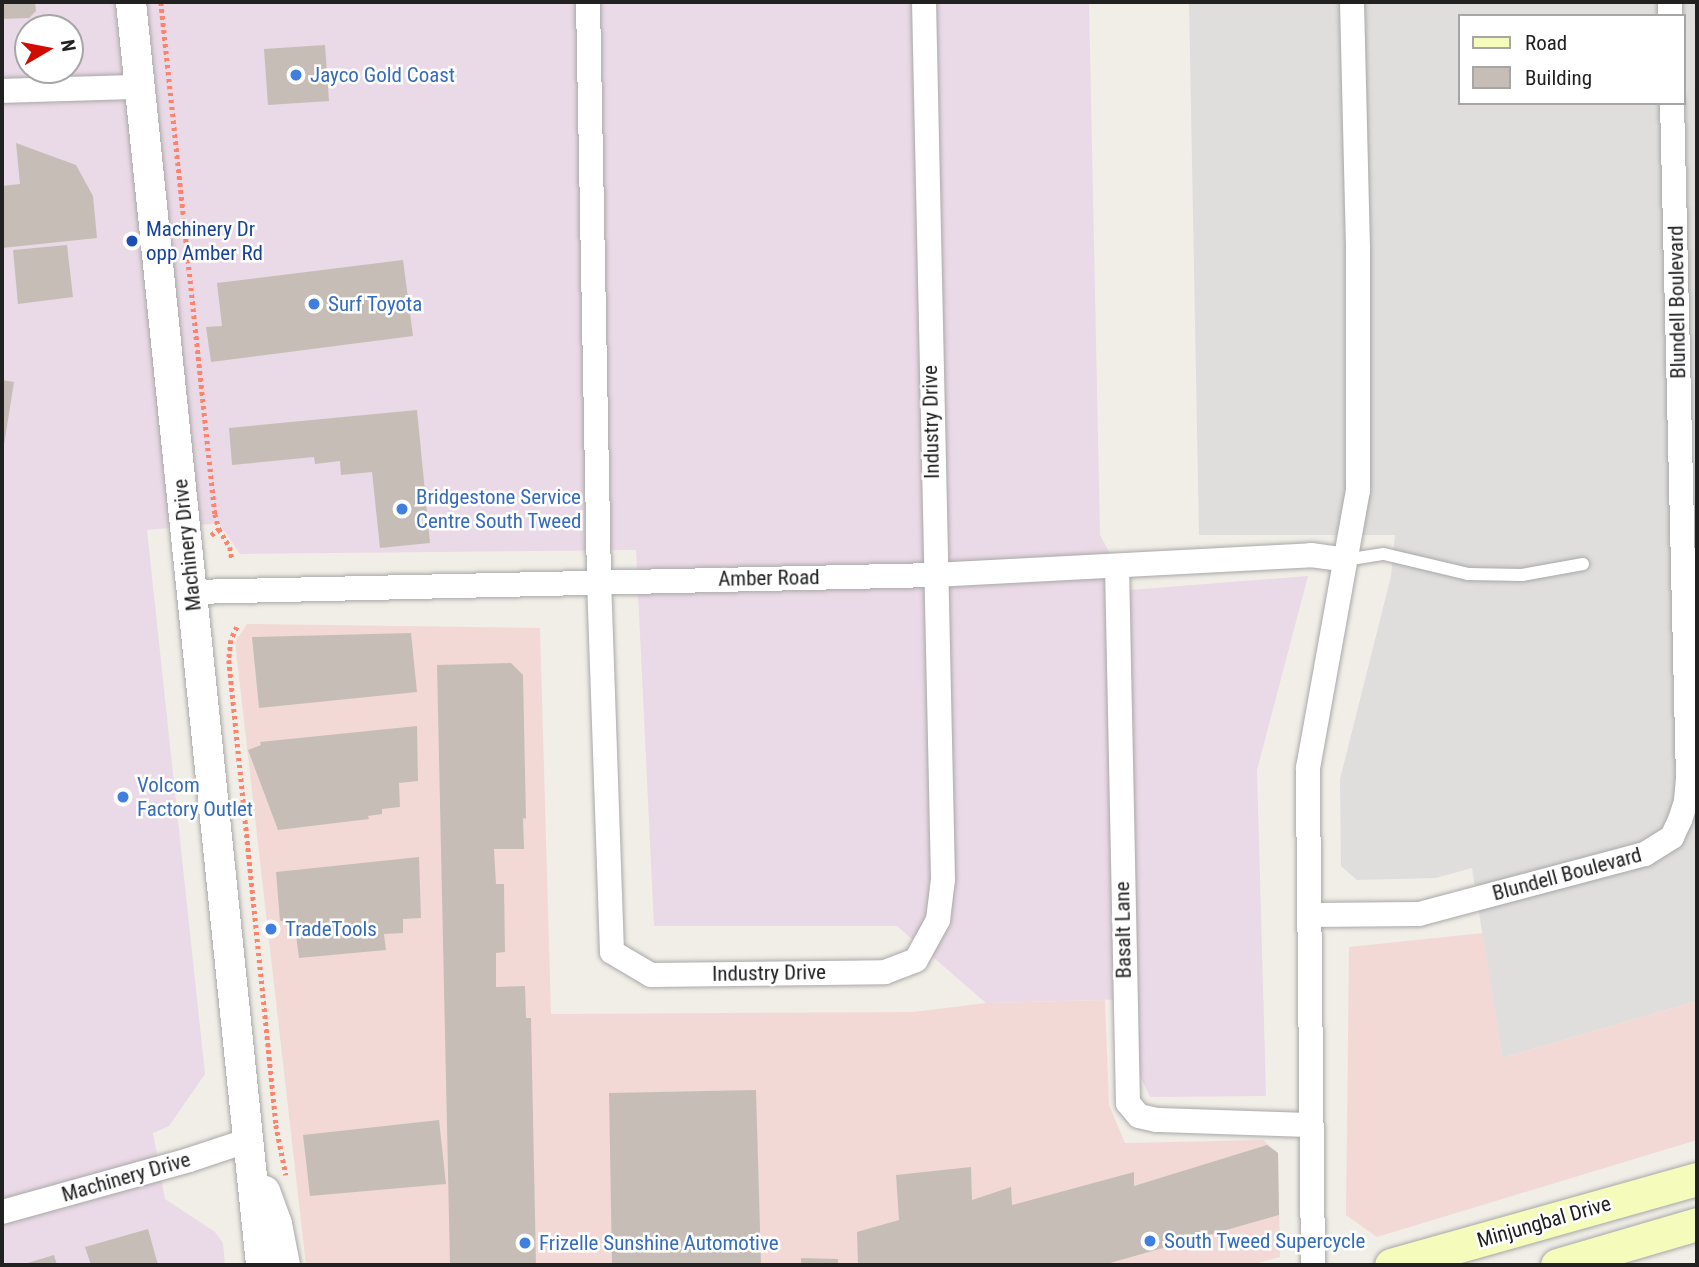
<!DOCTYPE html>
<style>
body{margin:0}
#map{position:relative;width:1699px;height:1267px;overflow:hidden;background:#f1eee7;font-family:"Roboto Condensed",sans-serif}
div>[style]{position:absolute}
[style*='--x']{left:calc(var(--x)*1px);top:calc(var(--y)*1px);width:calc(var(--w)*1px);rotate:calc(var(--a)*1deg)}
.residential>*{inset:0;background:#dfdedd}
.commercial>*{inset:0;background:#f2d9d6}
.industrial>*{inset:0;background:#ead9e6}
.building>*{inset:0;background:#c6beb6}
.path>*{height:4.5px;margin-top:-2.25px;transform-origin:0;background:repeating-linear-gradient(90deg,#fc836d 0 3.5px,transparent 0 7px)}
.roads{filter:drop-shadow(0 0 2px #a8a8a8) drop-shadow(0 0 2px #a8a8a8)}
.service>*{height:12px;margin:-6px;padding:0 6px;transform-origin:6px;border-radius:6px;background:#fff}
.minor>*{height:24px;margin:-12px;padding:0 12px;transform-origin:12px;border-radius:12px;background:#fff}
.tertiary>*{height:30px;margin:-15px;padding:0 15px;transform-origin:15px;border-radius:15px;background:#fff}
.secondary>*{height:33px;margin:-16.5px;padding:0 16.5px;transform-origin:16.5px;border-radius:16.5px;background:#f4fbbb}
.dots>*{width:19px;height:19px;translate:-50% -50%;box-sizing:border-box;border:4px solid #fff;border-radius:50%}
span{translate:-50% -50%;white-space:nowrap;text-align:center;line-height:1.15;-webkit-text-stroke:5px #fff;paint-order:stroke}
.shop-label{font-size:21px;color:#366cbe}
.left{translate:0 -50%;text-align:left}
.transit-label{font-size:21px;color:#164399}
.street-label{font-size:21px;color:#212121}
.frame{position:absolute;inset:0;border:4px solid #212121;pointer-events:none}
.legend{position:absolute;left:1458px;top:14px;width:228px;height:91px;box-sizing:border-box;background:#fff;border:2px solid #a6a6a6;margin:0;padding:9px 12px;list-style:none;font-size:21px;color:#212121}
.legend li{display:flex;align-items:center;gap:14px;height:35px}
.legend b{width:35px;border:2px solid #a6a6a6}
.north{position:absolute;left:14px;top:14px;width:70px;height:70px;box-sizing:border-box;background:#fff;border:2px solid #a6a6a6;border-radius:50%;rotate:80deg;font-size:19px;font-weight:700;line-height:28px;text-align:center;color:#212121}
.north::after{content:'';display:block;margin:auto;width:24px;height:32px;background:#d10b00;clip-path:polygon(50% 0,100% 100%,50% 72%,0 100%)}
</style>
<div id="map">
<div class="residential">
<i style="clip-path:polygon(evenodd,1189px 2px,1697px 2px,1697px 1001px,1502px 1058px,1472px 868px,1436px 878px,1357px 880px,1341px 866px,1340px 779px,1391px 576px,1395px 535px,1199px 535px,1189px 2px,1459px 16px,1683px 16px,1683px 103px,1459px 103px,1459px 16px)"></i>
</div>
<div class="commercial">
<i style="clip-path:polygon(247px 624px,540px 628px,551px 1014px,913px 1012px,986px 1003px,1105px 1000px,1109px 1105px,1125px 1143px,1263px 1140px,1278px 1153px,1280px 1257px,1251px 1265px,306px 1265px,235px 642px)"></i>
<i style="clip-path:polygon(1483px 933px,1502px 1058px,1697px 1001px,1697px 1140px,1377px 1237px,1346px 1215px,1349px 947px)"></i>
</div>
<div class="industrial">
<i style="clip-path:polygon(evenodd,2px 2px,1089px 2px,1100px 535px,1130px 590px,1308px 576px,1257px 770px,1266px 1096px,1150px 1097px,1139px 1074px,1134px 999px,986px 1003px,897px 926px,654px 926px,636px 550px,240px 554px,219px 523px,147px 530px,205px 1074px,169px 1126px,153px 1133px,165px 1199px,215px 1232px,223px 1243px,225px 1265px,2px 1265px,2px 2px,28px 28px,70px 28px,70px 70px,28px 70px,28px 28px)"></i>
</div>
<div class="building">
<i style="clip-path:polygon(2px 2px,35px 2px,36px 11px,29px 18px,2px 19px)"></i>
<i style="clip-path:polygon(325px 45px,329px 101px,268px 105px,264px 49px)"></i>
<i style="clip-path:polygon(16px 143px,76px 165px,93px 196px,97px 238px,2px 248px,2px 186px,20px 184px)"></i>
<i style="clip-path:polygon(67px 245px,73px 297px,18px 304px,13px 250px)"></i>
<i style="clip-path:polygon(403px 260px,413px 336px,211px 362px,206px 327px,222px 326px,217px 283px)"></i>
<i style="clip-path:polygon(2px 380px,14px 382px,3px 451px,2px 451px)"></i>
<i style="clip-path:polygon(417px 410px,430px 543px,380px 548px,372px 472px,341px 475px,340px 461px,315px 464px,314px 457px,232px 465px,229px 428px)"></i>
<i style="clip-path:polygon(411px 633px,417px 692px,259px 708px,252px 637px)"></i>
<i style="clip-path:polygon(511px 663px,523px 675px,526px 819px,523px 818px,524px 849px,494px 849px,496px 884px,504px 884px,505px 952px,496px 953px,496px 987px,525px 986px,526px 1018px,531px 1018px,536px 1265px,450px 1265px,437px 665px)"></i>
<i style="clip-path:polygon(417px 726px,418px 781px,399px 783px,400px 807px,382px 809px,382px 814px,368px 816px,369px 819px,278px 830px,248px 750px,261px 745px,260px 742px)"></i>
<i style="clip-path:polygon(419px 857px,421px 918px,403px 919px,403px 933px,384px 934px,386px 950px,299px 958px,294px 920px,280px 921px,276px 872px)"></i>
<i style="clip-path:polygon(756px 1090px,761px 1265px,612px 1265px,609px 1093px)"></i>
<i style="clip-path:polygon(439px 1120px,446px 1184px,310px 1196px,303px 1135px)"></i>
<i style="clip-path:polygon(1267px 1145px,1278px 1153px,1279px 1215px,1103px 1265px,858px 1265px,857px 1232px,899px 1220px,896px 1175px,971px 1167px,972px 1200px,1011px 1187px,1012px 1205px,1134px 1172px,1134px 1186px)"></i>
<i style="clip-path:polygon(148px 1229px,158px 1265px,91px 1265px,85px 1247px)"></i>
<i style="clip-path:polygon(54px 1255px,57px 1265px,21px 1265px)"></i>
<i style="clip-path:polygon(801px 1258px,838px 1259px,838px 1265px,801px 1265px)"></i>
</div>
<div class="path">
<i style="--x:161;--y:2;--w:515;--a:83.98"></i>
<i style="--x:215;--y:514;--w:16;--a:75"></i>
<i style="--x:211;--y:535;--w:10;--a:-37"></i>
<i style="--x:219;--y:529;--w:21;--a:59"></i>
<i style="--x:230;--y:547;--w:13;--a:81"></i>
<i style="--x:237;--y:627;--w:14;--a:115"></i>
<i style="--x:231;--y:640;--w:20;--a:96"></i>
<i style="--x:229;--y:660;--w:467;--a:84.2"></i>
<i style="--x:276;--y:1125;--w:51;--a:78.7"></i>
</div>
<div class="roads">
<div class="service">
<i style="--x:1345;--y:560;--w:39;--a:-9"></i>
<i style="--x:1384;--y:554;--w:86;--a:13.4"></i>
<i style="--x:1468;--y:574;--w:54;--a:1.1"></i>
<i style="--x:1522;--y:575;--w:62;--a:-10.2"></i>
</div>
<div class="minor">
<i style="--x:588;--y:2;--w:578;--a:88.91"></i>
<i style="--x:599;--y:580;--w:372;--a:88"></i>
<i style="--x:612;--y:952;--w:45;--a:30.5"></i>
<i style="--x:651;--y:975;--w:234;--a:-0.7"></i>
<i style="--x:885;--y:972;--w:33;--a:-21"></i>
<i style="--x:916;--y:960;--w:46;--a:-61.2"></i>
<i style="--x:938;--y:920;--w:41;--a:-83"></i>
<i style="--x:943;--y:879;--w:877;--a:-91.24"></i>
<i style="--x:1670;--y:2;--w:14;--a:90"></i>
<i style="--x:2;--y:91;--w:137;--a:-1.7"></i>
<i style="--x:1117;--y:566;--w:537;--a:88.83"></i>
<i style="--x:1128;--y:1103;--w:17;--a:50"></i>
<i style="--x:1139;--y:1116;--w:18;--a:13"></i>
<i style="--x:1157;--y:1120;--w:154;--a:1.9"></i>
<i style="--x:192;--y:592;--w:742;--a:-1.31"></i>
<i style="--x:934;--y:575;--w:378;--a:-3"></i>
<i style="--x:1311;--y:555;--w:34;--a:8"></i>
<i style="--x:1310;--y:915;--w:109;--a:-0.5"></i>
<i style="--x:1419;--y:914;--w:234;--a:-14.9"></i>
<i style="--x:1645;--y:854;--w:32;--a:-32"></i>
<i style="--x:1672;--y:837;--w:19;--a:-65"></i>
<i style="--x:1680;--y:820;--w:20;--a:-72"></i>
<i style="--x:1686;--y:801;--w:21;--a:-85"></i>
<i style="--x:1688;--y:780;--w:677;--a:-91.35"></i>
<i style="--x:2;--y:1212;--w:194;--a:-15.5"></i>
<i style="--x:189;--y:1160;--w:63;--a:-18.4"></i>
<i style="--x:1313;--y:1265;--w:497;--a:-90.6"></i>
<i style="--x:1308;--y:768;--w:281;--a:-79.8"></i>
<i style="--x:1358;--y:491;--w:243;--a:-90"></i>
<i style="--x:1358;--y:248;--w:246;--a:-91.4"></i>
</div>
<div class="tertiary">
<i style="--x:131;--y:2;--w:1270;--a:84.12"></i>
<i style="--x:265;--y:1191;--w:35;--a:70"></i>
<i style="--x:277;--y:1224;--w:42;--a:79"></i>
</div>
<div class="secondary">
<i style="--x:1391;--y:1265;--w:318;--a:-15.7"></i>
<i style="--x:1557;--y:1265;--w:146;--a:-16.3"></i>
</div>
</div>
<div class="dots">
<i style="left:296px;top:75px;background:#3f7fe0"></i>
<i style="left:132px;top:241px;background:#1a4fb4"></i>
<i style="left:314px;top:304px;background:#3f7fe0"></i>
<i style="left:402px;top:509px;background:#3f7fe0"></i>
<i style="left:123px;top:797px;background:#3f7fe0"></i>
<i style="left:271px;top:929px;background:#3f7fe0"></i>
<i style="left:1150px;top:1241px;background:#3f7fe0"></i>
<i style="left:525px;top:1243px;background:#3f7fe0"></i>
</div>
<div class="shop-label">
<span class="left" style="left:310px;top:75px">Jayco Gold Coast</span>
<span class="left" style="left:328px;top:304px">Surf Toyota</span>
<span class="left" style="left:416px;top:509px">Bridgestone Service<br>Centre South Tweed</span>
<span class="left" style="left:137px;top:797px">Volcom<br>Factory Outlet</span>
<span class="left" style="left:285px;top:929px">TradeTools</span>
<span class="left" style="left:1164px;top:1241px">South Tweed Supercycle</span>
<span class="left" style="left:539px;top:1243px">Frizelle Sunshine Automotive</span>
</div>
<div class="transit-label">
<span class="left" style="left:146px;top:241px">Machinery Dr<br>opp Amber Rd</span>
</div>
<div class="street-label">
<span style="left:1677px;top:302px;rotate:-91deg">Blundell Boulevard</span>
<span style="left:931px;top:422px;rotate:-91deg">Industry Drive</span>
<span style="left:187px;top:545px;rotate:-96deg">Machinery Drive</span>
<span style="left:769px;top:578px;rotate:-1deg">Amber Road</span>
<span style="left:1567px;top:874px;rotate:-15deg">Blundell Boulevard</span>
<span style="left:1123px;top:930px;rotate:-91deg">Basalt Lane</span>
<span style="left:769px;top:973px;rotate:-1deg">Industry Drive</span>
<span style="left:126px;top:1177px;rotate:-16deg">Machinery Drive</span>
<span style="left:1544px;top:1222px;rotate:-16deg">Minjungbal Drive</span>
</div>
<div class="frame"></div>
<ul class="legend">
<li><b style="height:9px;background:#f4fbbb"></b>Road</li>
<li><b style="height:19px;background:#c6beb6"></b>Building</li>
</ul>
<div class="north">N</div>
</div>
